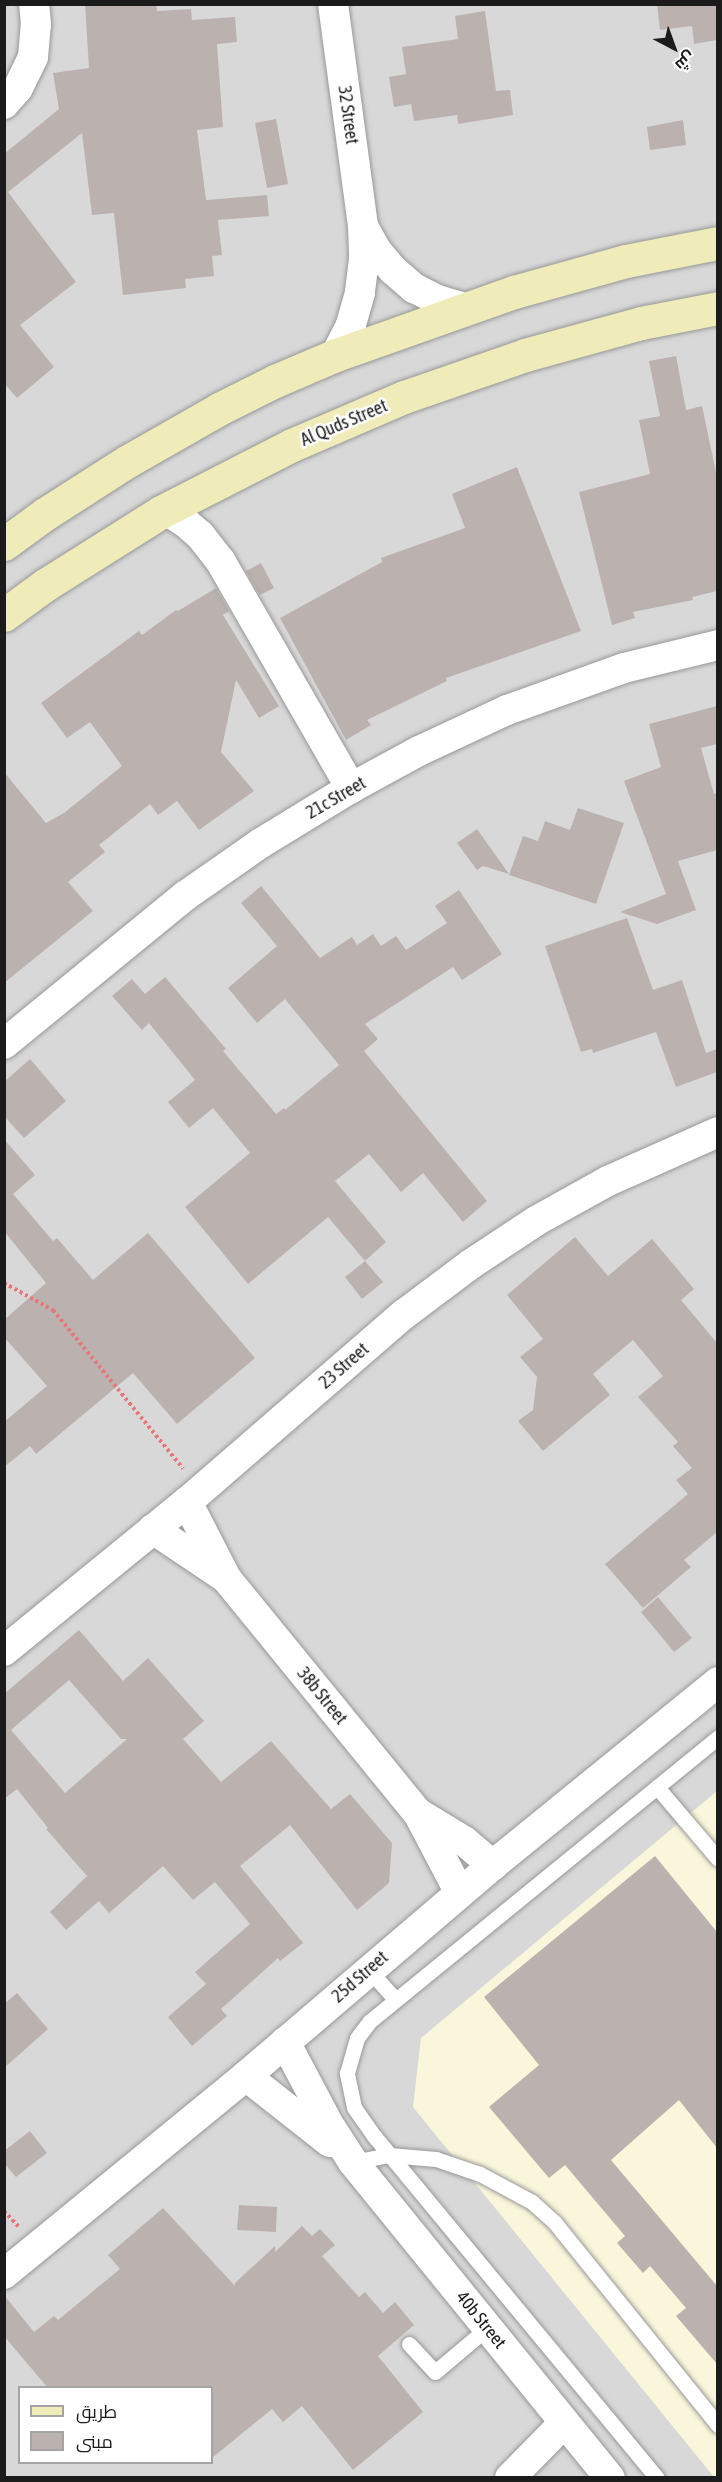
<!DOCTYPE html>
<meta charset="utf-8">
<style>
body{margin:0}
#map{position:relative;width:722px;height:2482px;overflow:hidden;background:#ebe6e1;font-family:"Asap Condensed",Cairo,sans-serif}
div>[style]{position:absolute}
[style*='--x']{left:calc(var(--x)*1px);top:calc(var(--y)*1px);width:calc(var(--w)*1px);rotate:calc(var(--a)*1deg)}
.residential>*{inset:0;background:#d9d8d8}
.education>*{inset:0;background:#faf6db}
.building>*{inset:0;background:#bbb2af}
.path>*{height:4px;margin-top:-2px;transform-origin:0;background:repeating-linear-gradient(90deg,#e77679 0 3px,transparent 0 6px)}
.roads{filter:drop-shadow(0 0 2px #989898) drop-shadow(0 0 2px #989898)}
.lane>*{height:15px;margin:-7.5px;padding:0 7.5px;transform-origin:7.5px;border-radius:7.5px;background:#fff}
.street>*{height:30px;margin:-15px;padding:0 15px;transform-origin:15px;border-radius:15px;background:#fff}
.secondary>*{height:33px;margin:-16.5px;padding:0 16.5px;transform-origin:16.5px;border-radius:16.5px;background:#f0ecba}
span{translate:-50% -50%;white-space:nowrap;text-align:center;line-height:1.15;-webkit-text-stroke:5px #fff;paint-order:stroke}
.street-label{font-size:18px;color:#1b1b1b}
.frame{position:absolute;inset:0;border:6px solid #1b1b1b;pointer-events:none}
.legend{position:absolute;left:18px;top:2386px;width:195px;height:78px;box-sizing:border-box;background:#fff;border:2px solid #a4a4a4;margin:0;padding:8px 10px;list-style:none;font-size:18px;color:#1b1b1b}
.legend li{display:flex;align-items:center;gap:12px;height:30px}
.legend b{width:30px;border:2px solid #a4a4a4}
.north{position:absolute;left:644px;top:18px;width:60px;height:60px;-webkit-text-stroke:4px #fff;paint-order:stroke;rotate:139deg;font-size:16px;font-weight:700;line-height:24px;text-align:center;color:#1b1b1b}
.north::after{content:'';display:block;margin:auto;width:21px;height:27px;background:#1b1b1b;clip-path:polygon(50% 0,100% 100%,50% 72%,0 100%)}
</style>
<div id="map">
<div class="residential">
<i style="clip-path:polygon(evenodd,5px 5px,717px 5px,717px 2477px,5px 2478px,5px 5px,20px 2388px,212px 2388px,212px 2462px,20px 2462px,20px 2388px)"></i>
</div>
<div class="education">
<i style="clip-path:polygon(717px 1791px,717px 2477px,714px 2477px,413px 2107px,421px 2038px)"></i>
</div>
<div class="building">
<i style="clip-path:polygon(85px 4px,156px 4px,157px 11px,191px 9px,192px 20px,235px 17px,237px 42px,217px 44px,223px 127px,197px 130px,206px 200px,267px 195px,269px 216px,218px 220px,222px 255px,212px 256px,214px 276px,185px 279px,186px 288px,123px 295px,114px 213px,92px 215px,82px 133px,8px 192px,76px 282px,20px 325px,54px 367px,17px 398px,4px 383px,4px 154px,59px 109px,53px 73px,89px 68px)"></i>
<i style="clip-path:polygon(657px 4px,717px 4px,717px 40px,694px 44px,692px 26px,660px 30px)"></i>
<i style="clip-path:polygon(485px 11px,496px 91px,510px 90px,513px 115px,458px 124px,457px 115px,414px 121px,411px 104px,394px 107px,389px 77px,406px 74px,402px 47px,458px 39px,455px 16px)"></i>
<i style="clip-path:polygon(276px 119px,288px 184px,267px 188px,255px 123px)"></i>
<i style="clip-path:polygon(683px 120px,686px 145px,650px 150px,647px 127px)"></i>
<i style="clip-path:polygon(676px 356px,686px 410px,702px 406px,717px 477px,717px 591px,692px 597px,693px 600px,633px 612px,635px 618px,612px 625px,579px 492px,650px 474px,639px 420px,660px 416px,649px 361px)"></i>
<i style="clip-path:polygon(517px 467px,581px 631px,446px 678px,447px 681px,367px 720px,371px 725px,346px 740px,280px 618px,382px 562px,381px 558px,465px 528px,452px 494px)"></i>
<i style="clip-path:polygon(261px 563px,274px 588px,260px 595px,246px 571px)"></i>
<i style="clip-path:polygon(216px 588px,229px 611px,223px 615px,279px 706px,259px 718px,236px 680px,221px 752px,254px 791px,199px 830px,177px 801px,158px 815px,150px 804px,99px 845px,105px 852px,68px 882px,93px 911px,4px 983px,4px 772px,46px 823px,64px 813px,122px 766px,90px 722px,67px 738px,41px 703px,139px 631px,142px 635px,176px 610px,178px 611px)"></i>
<i style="clip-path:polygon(717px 706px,717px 744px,701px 748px,714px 794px,717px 793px,717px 850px,678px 861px,696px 910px,657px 924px,620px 912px,666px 894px,624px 781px,661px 767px,649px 724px)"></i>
<i style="clip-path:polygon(578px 808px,624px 823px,596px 904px,509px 875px,523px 836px,538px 841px,545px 821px,570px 830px)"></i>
<i style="clip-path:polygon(477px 829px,509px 874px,483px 866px,477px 870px,457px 843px)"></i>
<i style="clip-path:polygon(261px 886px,320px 958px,352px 937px,357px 945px,373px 934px,381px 946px,396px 936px,406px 950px,447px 923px,435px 906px,459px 890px,502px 954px,462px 980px,453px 967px,365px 1024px,378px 1039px,364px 1051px,487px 1201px,463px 1222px,423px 1173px,401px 1192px,369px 1154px,335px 1181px,386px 1242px,365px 1261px,328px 1217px,248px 1284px,185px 1207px,250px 1153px,213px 1108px,189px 1128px,168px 1102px,195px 1080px,149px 1023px,142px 1030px,112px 996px,132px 979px,145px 994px,165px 977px,226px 1049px,223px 1051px,276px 1114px,284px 1108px,285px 1110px,339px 1065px,285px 999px,257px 1023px,228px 988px,277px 946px,241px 903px)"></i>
<i style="clip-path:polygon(627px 918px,653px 990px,682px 980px,706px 1053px,717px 1049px,717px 1072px,676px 1087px,656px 1032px,593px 1053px,592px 1049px,581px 1052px,545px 946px)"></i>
<i style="clip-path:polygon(30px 1059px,66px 1101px,24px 1138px,4px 1116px,4px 1082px)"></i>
<i style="clip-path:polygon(4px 1139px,35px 1175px,13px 1194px,53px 1241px,57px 1238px,93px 1280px,148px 1233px,255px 1358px,177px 1424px,133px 1373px,36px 1454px,30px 1446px,4px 1467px,4px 1422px,47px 1386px,4px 1337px,4px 1320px,46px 1283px,4px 1231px)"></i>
<i style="clip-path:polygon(575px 1237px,608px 1276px,652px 1239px,694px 1289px,681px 1300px,717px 1343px,717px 1532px,684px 1560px,691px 1567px,643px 1608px,605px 1564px,688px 1494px,676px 1480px,692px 1468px,673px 1446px,678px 1442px,638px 1397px,663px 1376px,633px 1340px,593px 1374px,610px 1395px,543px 1451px,518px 1421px,533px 1410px,537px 1377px,520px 1357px,543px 1339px,507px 1295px)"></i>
<i style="clip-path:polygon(365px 1261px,383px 1282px,362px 1299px,345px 1277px)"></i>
<i style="clip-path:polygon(658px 1597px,692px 1638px,674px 1652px,641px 1612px)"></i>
<i style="clip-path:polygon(evenodd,79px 1630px,123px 1681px,148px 1658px,204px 1721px,183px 1739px,221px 1782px,271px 1741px,331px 1809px,350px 1794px,392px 1843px,389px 1883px,357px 1910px,290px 1825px,240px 1866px,303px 1943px,280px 1961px,278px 1958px,221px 2009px,227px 2016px,192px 2046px,168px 2017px,206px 1984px,195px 1972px,250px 1924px,215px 1882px,193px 1900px,163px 1866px,109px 1913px,99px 1901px,66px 1930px,50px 1912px,87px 1876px,46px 1829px,48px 1828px,17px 1789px,4px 1799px,4px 1694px,79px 1630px,69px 1680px,121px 1739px,127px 1739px,65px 1793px,11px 1730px,69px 1680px)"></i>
<i style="clip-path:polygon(655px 1856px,717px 1932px,717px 2148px,679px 2100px,611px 2160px,717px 2286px,717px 2364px,676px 2316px,686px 2308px,650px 2266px,643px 2273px,617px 2243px,625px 2236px,565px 2165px,549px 2178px,489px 2107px,539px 2065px,484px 1997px)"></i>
<i style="clip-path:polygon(17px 1993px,48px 2029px,4px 2068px,4px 2004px)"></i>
<i style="clip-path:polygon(30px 2131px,47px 2153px,16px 2177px,4px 2163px,4px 2151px)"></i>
<i style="clip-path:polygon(239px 2205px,277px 2207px,276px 2232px,237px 2230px)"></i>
<i style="clip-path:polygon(163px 2208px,235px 2286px,235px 2283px,275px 2246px,275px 2252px,302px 2226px,312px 2236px,320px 2229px,335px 2245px,322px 2256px,359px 2297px,365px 2292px,383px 2313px,395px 2302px,414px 2325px,378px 2356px,423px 2412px,353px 2470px,302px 2406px,283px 2422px,272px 2409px,212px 2458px,212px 2388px,48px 2388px,4px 2336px,4px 2295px,34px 2332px,54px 2316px,58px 2320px,120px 2269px,108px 2255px)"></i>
</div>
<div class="path">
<i style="--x:4;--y:1283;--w:56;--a:28.9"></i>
<i style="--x:53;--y:1310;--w:205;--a:50.6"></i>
<i style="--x:4;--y:2211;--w:21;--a:47"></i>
</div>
<div class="roads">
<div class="lane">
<i style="--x:657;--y:1787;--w:94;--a:49.7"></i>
<i style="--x:368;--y:1969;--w:40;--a:48"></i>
<i style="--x:353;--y:2162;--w:37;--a:-11"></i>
<i style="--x:389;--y:2155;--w:47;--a:4.9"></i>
<i style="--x:436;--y:2159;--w:46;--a:18.8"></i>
<i style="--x:480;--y:2174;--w:59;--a:28.3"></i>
<i style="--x:532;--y:2202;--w:31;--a:42"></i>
<i style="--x:555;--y:2223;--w:260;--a:51.1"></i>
<i style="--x:409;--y:2344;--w:38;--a:47"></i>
<i style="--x:435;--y:2372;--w:68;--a:-40.2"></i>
<i style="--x:657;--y:2478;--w:444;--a:-129.6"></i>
<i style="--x:374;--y:2136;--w:35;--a:-125"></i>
<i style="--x:354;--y:2107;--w:35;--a:-102"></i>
<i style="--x:347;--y:2073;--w:36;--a:-74"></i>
<i style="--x:357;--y:2038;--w:21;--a:-53"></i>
<i style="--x:370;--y:2021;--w:449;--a:-39.2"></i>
</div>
<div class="street">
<i style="--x:333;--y:4;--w:223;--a:82.3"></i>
<i style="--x:363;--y:225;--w:34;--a:88"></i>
<i style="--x:364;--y:259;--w:34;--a:97"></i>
<i style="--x:360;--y:293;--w:33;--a:106"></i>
<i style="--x:351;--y:325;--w:34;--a:117"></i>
<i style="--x:4;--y:104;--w:21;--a:-49"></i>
<i style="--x:18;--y:88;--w:34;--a:-64"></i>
<i style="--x:33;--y:57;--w:32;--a:-85"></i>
<i style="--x:36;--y:25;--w:21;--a:-95"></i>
<i style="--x:364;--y:228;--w:25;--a:61"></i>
<i style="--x:376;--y:250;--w:26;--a:50"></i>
<i style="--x:393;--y:270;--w:28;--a:41"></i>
<i style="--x:414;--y:288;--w:27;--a:27"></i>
<i style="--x:438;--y:300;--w:28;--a:17"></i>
<i style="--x:161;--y:512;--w:11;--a:10"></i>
<i style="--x:172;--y:514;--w:17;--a:33"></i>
<i style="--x:186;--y:523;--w:18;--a:41"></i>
<i style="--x:200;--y:535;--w:34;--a:52"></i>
<i style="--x:221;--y:562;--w:261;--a:60.1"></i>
<i style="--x:4;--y:1044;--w:234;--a:-39.3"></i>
<i style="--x:185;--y:896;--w:93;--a:-34.9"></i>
<i style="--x:261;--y:843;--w:105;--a:-31.4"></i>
<i style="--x:351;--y:788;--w:77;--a:-28.6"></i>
<i style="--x:419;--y:751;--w:97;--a:-25"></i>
<i style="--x:507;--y:710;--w:124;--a:-19.7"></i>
<i style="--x:624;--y:668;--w:97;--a:-13.7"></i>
<i style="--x:187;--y:1502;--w:85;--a:62.8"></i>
<i style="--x:226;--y:1578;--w:303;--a:50.8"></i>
<i style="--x:418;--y:1813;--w:90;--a:62.3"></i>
<i style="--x:153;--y:1529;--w:88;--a:33.9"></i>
<i style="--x:4;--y:1651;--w:236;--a:-39.2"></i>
<i style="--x:187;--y:1502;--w:286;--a:-40.9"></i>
<i style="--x:403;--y:1315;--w:85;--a:-36.9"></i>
<i style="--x:471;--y:1264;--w:78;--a:-33.5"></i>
<i style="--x:536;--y:1221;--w:82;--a:-29.1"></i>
<i style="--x:608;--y:1181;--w:120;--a:-24"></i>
<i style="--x:418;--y:1813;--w:54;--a:31.3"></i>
<i style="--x:464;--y:1841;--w:38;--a:40"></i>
<i style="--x:285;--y:2042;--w:94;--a:62.1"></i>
<i style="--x:329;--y:2125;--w:44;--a:57"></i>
<i style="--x:353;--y:2162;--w:407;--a:50.9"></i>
<i style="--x:246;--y:2076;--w:107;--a:38.2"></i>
<i style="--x:4;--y:2274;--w:313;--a:-39.3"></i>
<i style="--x:246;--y:2076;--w:325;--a:-40.5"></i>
<i style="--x:493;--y:1865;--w:290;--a:-39.1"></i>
<i style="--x:510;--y:2478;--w:77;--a:-45.5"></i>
</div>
<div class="secondary">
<i style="--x:4;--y:544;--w:51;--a:-36.2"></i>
<i style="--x:45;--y:514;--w:98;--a:-32.6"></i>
<i style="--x:128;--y:461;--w:105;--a:-29.7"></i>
<i style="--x:219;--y:409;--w:63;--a:-26.6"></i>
<i style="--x:275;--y:381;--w:66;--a:-23.1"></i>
<i style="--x:336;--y:355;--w:189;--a:-19.5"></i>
<i style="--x:514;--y:292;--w:116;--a:-15.5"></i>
<i style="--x:626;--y:261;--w:94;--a:-11.1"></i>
<i style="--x:4;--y:615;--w:51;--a:-36.2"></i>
<i style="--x:45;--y:585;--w:137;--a:-32.2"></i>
<i style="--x:161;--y:512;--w:147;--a:-27.1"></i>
<i style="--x:292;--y:445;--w:122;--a:-23.2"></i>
<i style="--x:404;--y:397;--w:128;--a:-19.1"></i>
<i style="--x:525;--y:355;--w:120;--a:-15.4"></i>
<i style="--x:641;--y:323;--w:78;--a:-11"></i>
</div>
</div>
<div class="street-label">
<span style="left:348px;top:115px;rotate:82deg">32 Street</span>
<span style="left:344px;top:423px;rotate:-23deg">Al Quds Street</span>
<span style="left:336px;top:798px;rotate:-30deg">21c Street</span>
<span style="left:344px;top:1366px;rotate:-41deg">23 Street</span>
<span style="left:322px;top:1696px;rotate:51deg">38b Street</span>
<span style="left:360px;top:1977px;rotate:-41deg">25d Street</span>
<span style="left:481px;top:2320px;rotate:51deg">40b Street</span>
</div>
<div class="frame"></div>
<ul class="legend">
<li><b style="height:8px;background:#f0ecba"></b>طريق</li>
<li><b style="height:16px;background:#bbb2af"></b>مبنى</li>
</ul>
<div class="north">ش</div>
</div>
